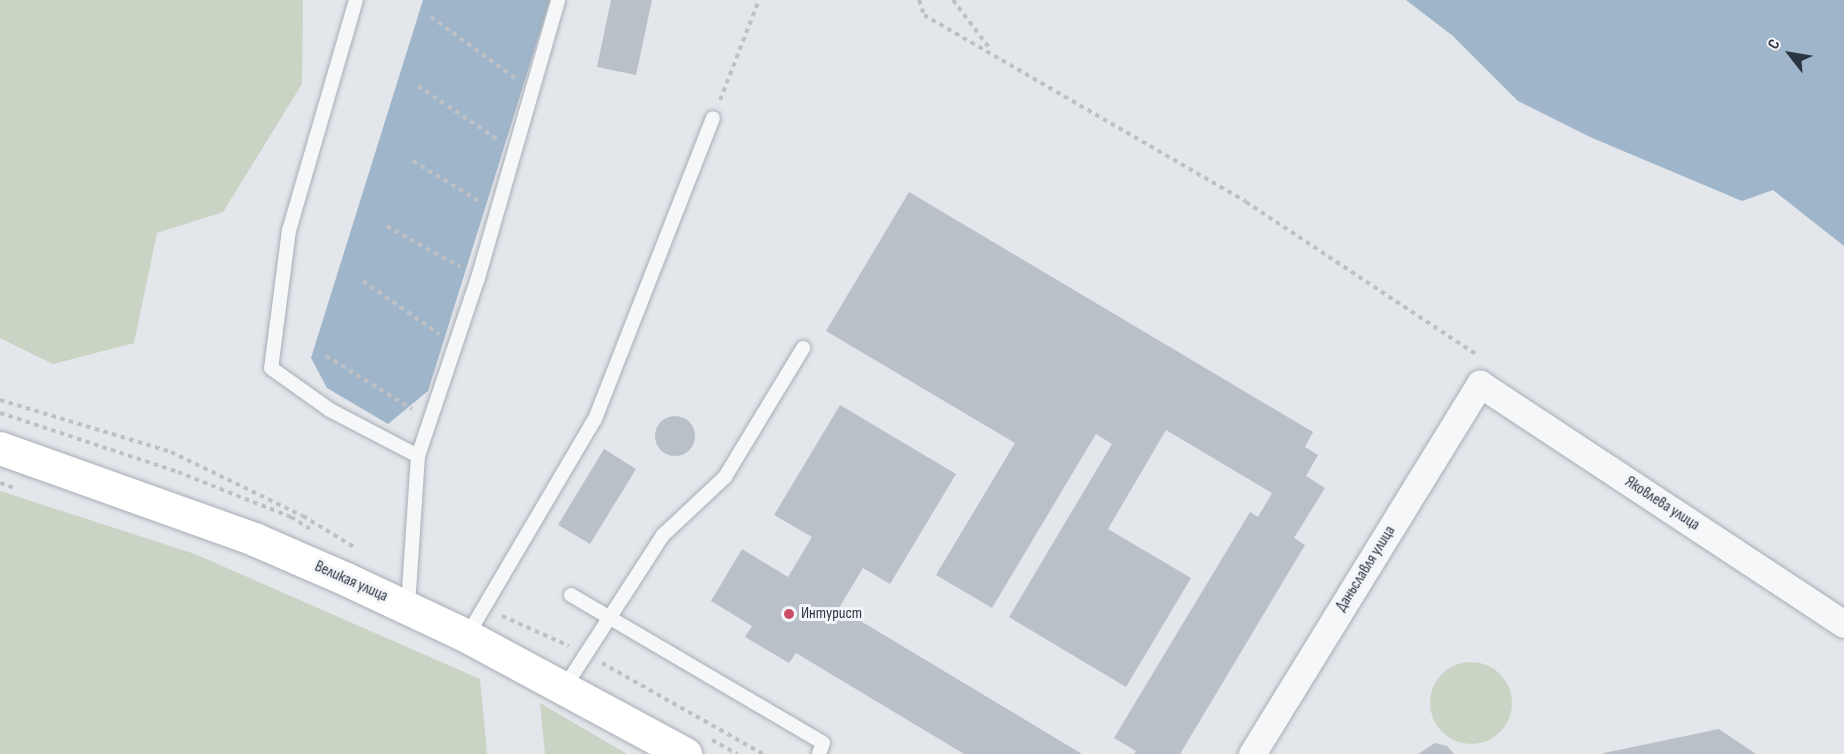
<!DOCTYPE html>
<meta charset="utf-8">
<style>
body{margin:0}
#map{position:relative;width:1844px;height:754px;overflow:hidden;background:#e3e6eb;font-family:"Sofia Sans Condensed",sans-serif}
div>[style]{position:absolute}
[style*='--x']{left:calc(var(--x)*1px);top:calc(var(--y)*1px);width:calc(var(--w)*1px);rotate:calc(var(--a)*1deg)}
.green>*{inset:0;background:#c9d4c4}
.round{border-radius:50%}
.water>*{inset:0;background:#9fb5c9}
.building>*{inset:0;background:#bac0c7}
.path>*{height:4px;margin-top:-2px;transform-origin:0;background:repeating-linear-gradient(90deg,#bdc1c6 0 4.5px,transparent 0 9px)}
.roads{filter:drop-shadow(0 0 2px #a8adb5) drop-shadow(0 0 2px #a8adb5)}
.lane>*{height:14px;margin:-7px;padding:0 7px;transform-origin:7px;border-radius:7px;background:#f6f7f9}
.street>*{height:27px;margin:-13.5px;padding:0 13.5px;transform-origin:13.5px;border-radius:13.5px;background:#f6f7f9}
.secondary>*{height:33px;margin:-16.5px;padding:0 16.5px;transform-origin:16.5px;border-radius:16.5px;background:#fff}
.dots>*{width:16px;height:16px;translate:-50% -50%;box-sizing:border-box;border:3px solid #f3f5f8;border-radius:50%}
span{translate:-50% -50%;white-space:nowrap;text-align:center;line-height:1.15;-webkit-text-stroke:6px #f3f5f8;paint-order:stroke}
.street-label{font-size:16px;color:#2b3542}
.poi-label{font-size:16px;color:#2b3542}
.left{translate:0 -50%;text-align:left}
.north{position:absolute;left:1760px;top:24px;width:60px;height:60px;-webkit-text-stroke:4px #f3f5f8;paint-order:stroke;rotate:301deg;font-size:16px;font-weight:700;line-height:24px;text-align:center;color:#2b3542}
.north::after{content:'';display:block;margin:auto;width:21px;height:27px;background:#2b3542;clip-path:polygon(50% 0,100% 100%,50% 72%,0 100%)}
</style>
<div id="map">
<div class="green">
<i style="clip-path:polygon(0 0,303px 0,302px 84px,223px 212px,157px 233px,134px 343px,53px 364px,0 338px)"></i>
<i style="clip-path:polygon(0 491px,195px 554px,480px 679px,487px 754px,0 754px)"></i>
<i class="round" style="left:1430px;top:662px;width:82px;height:82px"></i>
<i style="clip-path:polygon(540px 703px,627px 754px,545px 754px)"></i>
</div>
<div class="water">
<i style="clip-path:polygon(423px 0,550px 0,428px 391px,388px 424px,327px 388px,311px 358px)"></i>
<i style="clip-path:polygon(1406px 0,1844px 0,1844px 246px,1773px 190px,1742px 201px,1590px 137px,1518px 101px,1453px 36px)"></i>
</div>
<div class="building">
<i style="clip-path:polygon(611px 0,652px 0,636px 75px,597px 67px)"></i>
<i style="clip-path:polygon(909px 192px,1313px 432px,1305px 447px,1318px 455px,1306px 476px,1325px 488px,1294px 538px,1305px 545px,1180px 754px,1134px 754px,1136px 751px,1114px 738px,1250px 512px,1258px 517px,1272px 493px,1166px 430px,1108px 529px,1191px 578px,1126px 687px,1009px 617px,1112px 444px,1096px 434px,992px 608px,936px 575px,1015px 443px,826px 331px)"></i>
<i style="clip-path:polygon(840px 405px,956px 474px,890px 584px,863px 568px,839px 608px,1082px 754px,964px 754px,796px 653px,789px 663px,745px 637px,752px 626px,711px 601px,742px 549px,788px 577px,812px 537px,774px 515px)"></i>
<i class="round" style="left:655px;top:416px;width:40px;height:40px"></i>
<i style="clip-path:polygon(604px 449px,636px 469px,590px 544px,558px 525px)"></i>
<i style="clip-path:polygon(1719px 729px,1756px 754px,1604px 754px,1604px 753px)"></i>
<i style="clip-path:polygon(1435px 743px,1447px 746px,1454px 754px,1418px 754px)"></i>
</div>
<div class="path">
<i style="--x:919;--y:0;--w:16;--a:72"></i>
<i style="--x:924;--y:15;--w:372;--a:30.1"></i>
<i style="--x:1246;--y:202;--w:279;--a:33.5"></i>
<i style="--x:953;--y:0;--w:63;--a:52.8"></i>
<i style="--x:431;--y:17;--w:104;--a:36"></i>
<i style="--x:418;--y:86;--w:95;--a:33.9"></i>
<i style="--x:720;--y:100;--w:107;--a:-68.7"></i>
<i style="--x:413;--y:161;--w:77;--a:31.2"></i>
<i style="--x:387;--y:226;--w:84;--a:29.3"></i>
<i style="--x:363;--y:281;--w:93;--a:34.9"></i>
<i style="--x:326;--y:356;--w:101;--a:31.6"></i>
<i style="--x:0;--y:400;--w:179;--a:16.9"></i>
<i style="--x:171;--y:452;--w:147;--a:25.9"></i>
<i style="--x:303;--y:516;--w:63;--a:31.4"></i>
<i style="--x:0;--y:413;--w:188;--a:18.3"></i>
<i style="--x:178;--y:472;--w:122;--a:21.7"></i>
<i style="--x:291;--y:517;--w:22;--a:32"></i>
<i style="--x:0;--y:483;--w:18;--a:19"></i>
<i style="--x:502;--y:616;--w:73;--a:24.1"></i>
<i style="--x:602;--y:663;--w:185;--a:29.5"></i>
<i style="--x:712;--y:740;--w:29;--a:29"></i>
</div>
<div class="roads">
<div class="lane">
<i style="--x:356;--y:0;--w:240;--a:106.2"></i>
<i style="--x:289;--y:230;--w:139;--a:97.4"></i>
<i style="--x:271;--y:368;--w:72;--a:35.4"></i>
<i style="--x:330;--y:410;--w:99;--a:27.6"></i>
<i style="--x:571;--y:595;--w:292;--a:30.4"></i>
<i style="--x:823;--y:743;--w:12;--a:110"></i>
<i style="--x:408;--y:606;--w:150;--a:-86.2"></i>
<i style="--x:418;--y:456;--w:188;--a:-71.4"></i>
<i style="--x:478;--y:278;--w:289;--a:-73.9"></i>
<i style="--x:467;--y:636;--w:252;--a:-59.5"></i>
<i style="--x:595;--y:419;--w:323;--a:-68.6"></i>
<i style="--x:564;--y:688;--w:182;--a:-57.1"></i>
<i style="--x:663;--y:535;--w:85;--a:-43.1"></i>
<i style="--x:725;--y:477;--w:151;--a:-58.8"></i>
</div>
<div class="street">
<i style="--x:1252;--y:754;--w:435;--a:-58.4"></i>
<i style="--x:1480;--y:384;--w:436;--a:33.4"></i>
</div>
<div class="secondary">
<i style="--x:0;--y:448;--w:270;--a:19.7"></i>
<i style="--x:254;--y:539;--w:100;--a:23.5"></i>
<i style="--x:346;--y:579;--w:134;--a:25.2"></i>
<i style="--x:467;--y:636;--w:248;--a:28.4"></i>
</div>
</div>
<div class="dots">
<i style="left:789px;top:614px;background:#ca4d65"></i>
</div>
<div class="street-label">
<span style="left:1662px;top:504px;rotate:33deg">Яковлева улица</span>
<span style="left:1366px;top:569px;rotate:-58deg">Даньславля улица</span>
<span style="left:351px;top:582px;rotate:24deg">Великая улица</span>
</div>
<div class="poi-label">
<span class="left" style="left:801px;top:614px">Интурист</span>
</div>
<div class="north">С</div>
</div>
